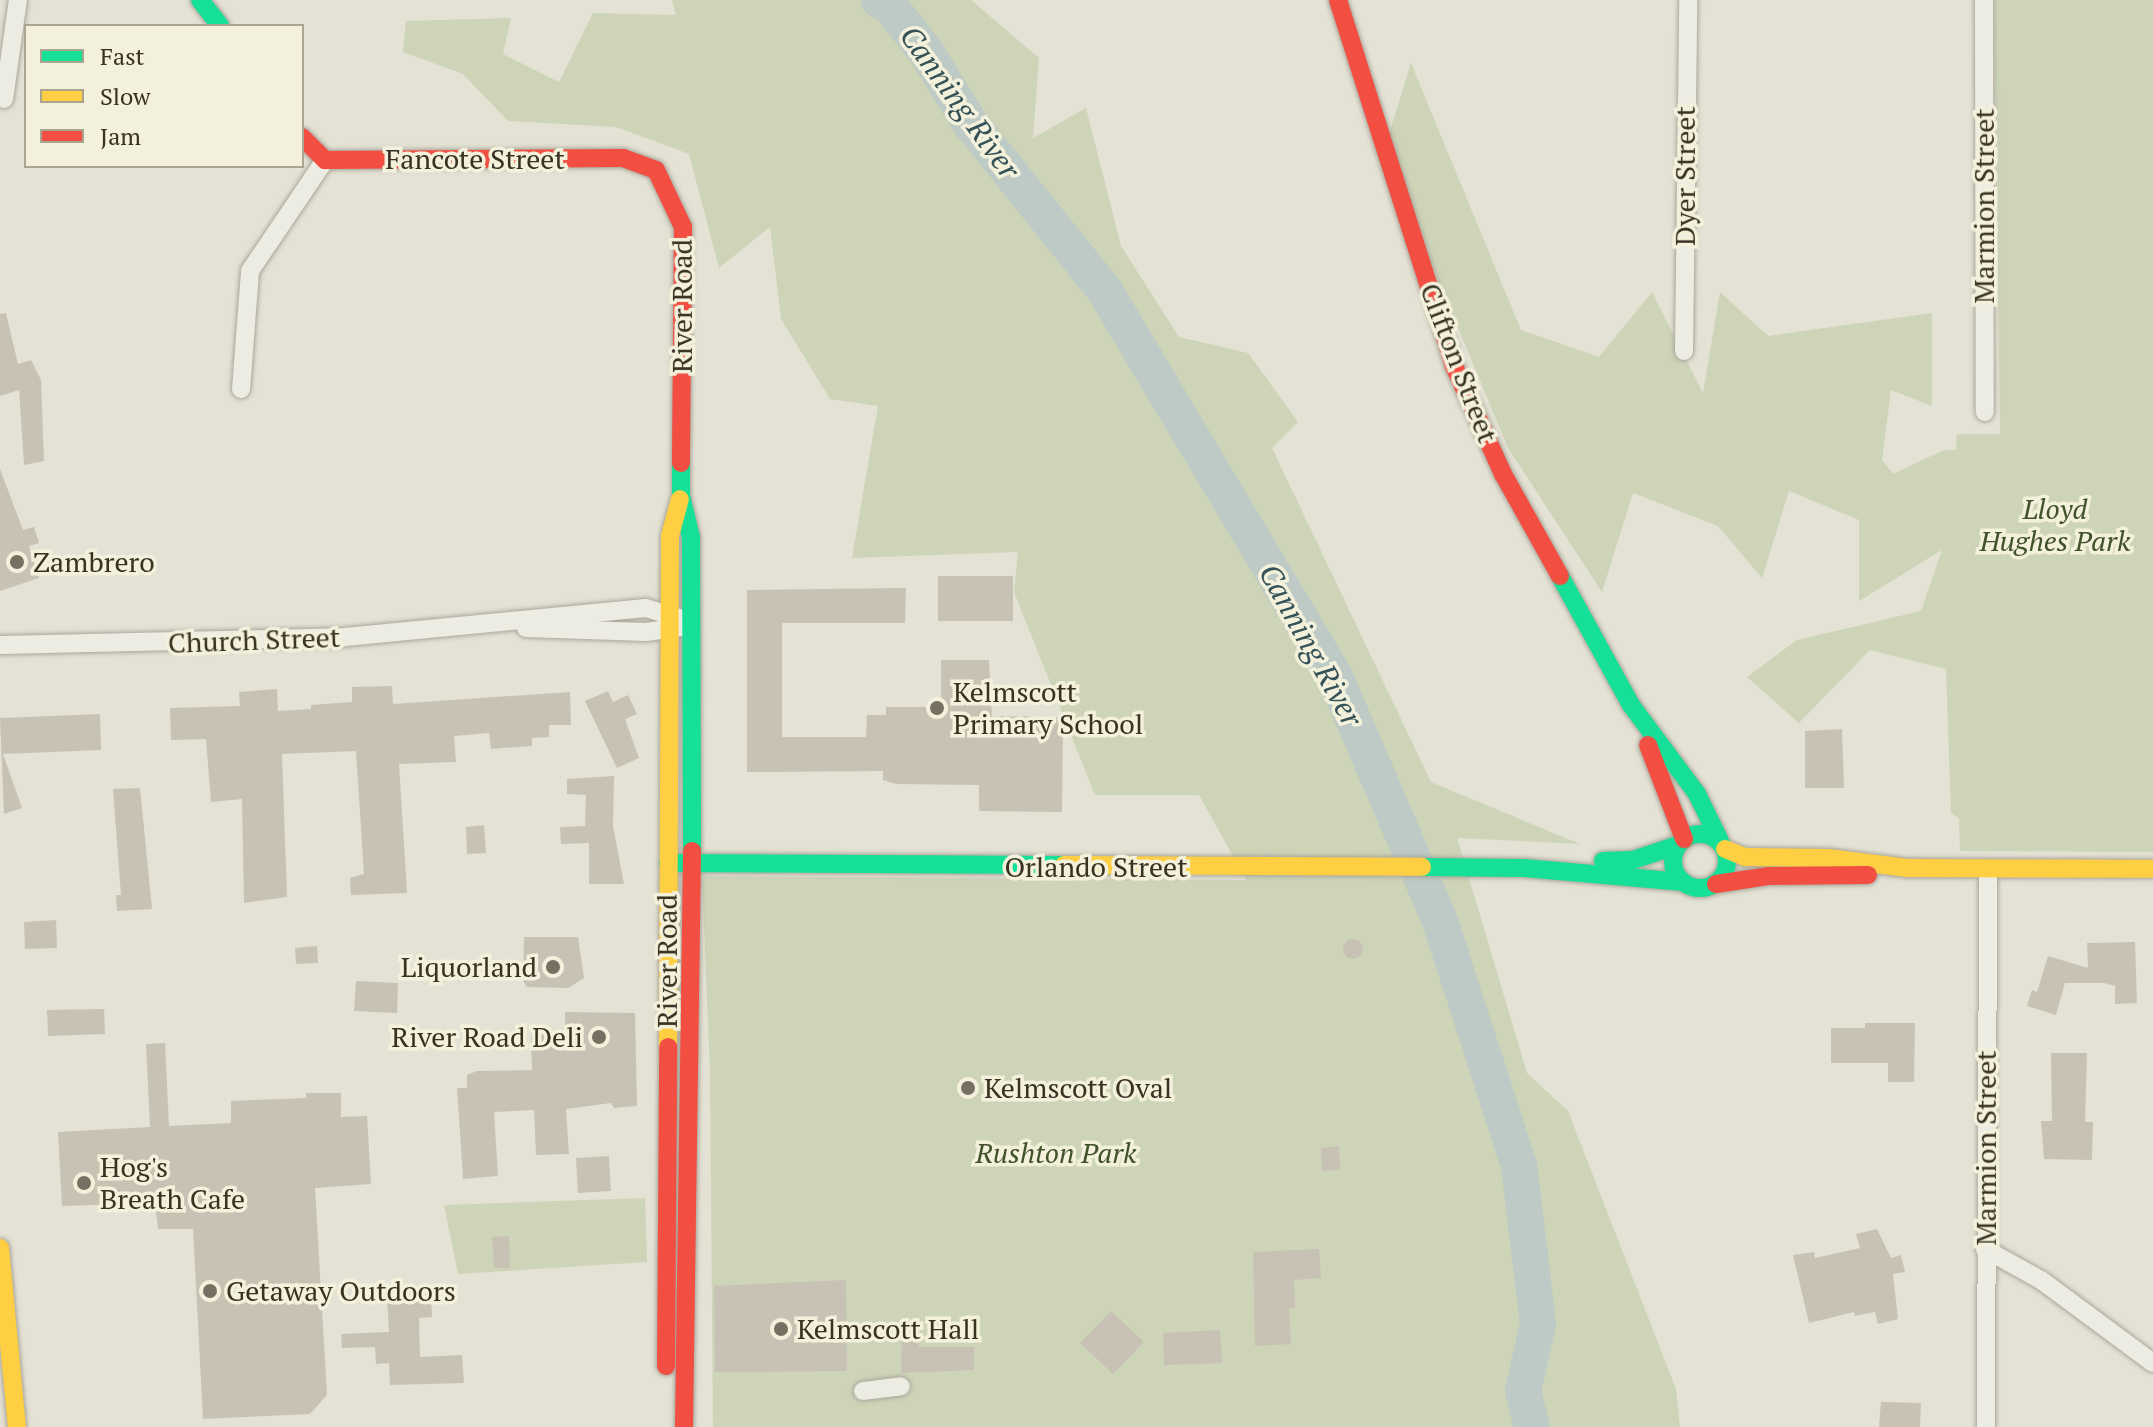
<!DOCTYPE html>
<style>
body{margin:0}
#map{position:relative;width:2153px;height:1427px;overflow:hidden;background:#e4e2d4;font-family:"PT Serif",serif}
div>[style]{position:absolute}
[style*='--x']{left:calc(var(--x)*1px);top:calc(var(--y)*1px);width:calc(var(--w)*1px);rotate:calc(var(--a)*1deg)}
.green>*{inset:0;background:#ced4b8}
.river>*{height:36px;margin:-18px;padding:0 18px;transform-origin:18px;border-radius:18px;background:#bdcac5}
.building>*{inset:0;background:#c8c2b5}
.round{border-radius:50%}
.roads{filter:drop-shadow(0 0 2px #aaa79c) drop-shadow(0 0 2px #aaa79c)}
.street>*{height:18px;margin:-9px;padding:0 9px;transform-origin:9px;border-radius:9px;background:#edece3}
.fast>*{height:18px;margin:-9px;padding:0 9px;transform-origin:9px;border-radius:9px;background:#16e098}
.fast>.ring{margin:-9px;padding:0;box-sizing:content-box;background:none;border:18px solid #16e098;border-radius:50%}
.slow>*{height:18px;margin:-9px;padding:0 9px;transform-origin:9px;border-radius:9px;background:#ffcf43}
.jam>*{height:18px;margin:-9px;padding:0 9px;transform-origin:9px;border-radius:9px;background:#f24e42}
.dots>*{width:22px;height:22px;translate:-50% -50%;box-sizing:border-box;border:4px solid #f3f1db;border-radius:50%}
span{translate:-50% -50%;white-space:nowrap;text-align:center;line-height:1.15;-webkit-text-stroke:7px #f3f1db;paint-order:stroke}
.street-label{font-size:28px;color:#393223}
.park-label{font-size:28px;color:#42532c;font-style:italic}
.poi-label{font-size:28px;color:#393223}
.left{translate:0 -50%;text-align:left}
.right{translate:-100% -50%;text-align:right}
.water-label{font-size:30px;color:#345257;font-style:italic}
.legend{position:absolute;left:24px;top:24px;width:280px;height:144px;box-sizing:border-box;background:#f3f1db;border:2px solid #a9a591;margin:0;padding:10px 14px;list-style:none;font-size:24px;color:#393223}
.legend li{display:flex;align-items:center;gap:16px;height:40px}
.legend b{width:40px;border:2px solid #a9a591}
</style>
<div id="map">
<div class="green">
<i style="clip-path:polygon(672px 0,971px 0,1039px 58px,1033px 138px,1086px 108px,1121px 246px,1179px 337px,1248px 353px,1298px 422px,1272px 448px,1431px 782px,1580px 844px,1457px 838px,1527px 1073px,1568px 1111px,1676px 1389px,1680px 1427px,713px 1427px,710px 1074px,702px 876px,1246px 880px,1199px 795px,1095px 795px,1014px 592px,1018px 552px,852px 558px,878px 406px,830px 399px,781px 319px,770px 227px,719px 268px,689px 154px,616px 127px,508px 121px,463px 74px,403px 52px,406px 21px,511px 18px,503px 54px,559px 82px,593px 13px,676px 15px)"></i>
<i style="clip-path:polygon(1994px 0,2153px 0,2153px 852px,1960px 851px,1959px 818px,1951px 813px,1946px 669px,1870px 650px,1799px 723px,1747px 677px,1797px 640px,1921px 611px,1942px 550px,1859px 601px,1859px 520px,1789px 491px,1762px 578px,1718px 526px,1633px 493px,1602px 592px,1508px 448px,1384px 150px,1411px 63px,1521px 330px,1599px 357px,1652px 292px,1703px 393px,1720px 292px,1768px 336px,1932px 313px,1932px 406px,1891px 390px,1882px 460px,1893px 474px,1944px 450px,1956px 450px,1957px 434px,2000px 434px)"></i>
<i style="clip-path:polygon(645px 1198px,647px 1262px,458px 1274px,444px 1205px)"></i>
</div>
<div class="river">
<i style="--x:879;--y:0;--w:11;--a:27"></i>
<i style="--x:889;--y:5;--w:60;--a:51.8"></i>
<i style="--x:926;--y:52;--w:84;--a:58.2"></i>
<i style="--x:970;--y:123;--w:216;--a:51.2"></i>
<i style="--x:1105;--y:291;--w:449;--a:59.2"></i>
<i style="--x:1335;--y:677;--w:262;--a:66.7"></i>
<i style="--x:1439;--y:918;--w:261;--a:72.1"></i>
<i style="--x:1519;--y:1166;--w:159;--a:83.1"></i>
<i style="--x:1538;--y:1324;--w:69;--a:102.6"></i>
<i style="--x:1523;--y:1391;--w:37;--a:76"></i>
</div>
<div class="building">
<i style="clip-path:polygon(6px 313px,18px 364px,31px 360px,41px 380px,44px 461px,24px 465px,19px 390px,0 396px,0 314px)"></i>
<i style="clip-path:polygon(0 469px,23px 530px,34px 527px,39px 543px,29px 546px,39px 578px,0 591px)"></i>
<i style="clip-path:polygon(938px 576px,1013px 576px,1013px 621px,938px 621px)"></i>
<i style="clip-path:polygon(906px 588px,905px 623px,782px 623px,782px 737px,866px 737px,867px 715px,886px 715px,886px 707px,941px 707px,941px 660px,989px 660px,992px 716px,1063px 717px,1062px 812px,979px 811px,979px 785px,896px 784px,883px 780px,883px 771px,747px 772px,747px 590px)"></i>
<i style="clip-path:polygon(392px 686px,393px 704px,570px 692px,571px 725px,549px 725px,549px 737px,532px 738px,532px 746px,491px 749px,489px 733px,454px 736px,456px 762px,399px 764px,407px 893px,351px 895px,350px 878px,364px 874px,356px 751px,282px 754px,287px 897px,244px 903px,242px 799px,211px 802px,206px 739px,171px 740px,170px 708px,240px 706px,239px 692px,277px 689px,278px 711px,311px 709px,311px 705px,352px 702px,352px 687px)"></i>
<i style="clip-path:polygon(608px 691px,613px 702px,628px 695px,637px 714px,625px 719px,639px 758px,617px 768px,585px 701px)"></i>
<i style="clip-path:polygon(100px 714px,101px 750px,3px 754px,22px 808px,4px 814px,0 718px)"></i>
<i style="clip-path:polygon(1842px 729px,1844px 788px,1805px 788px,1805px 731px)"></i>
<i style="clip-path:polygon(614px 776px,613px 826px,624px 884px,589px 884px,589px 843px,561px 844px,560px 827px,585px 826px,586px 795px,567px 794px,567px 779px)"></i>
<i style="clip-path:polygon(140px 788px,152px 909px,117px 911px,116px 895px,121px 895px,113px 789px)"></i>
<i style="clip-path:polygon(484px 825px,486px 853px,467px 854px,466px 827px)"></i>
<i style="clip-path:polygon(56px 920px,57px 948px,25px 949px,24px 922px)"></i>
<i style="clip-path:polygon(524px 937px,578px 937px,584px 978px,568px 988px,527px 987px,523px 981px)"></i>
<i class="round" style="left:1343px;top:939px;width:20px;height:20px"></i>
<i style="clip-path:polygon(2135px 942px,2137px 1003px,2115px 1004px,2115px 986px,2104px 983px,2065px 983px,2056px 1015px,2027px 1006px,2032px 990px,2037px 992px,2048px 956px,2088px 968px,2087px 943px)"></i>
<i style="clip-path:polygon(317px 946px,318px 963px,296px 964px,295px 948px)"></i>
<i style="clip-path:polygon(356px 981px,398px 983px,397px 1013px,354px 1011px)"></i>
<i style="clip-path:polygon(104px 1009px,105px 1034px,48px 1036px,47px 1010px)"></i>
<i style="clip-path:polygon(565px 1012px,635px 1013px,637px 1106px,614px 1108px,611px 1103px,566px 1109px,569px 1154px,536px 1155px,534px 1110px,494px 1112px,498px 1176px,463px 1179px,457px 1088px,467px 1088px,467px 1075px,477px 1071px,532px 1070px,531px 1034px,565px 1033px)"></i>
<i style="clip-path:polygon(1865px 1023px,1915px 1023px,1914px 1082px,1888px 1082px,1888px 1063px,1831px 1063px,1831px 1028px,1865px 1028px)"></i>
<i style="clip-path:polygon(165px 1043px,169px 1126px,231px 1123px,231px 1101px,306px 1098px,306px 1093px,341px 1093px,341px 1117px,367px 1116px,371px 1184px,315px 1188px,327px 1395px,310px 1414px,203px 1419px,193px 1229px,158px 1229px,155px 1203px,62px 1206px,58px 1132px,150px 1127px,146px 1044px)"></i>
<i style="clip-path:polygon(2051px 1053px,2087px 1053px,2085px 1122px,2093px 1122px,2092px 1160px,2044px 1159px,2041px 1121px,2052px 1121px)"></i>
<i style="clip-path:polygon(1339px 1146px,1340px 1170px,1322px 1171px,1321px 1148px)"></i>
<i style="clip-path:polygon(609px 1156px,611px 1191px,578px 1193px,576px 1158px)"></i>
<i style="clip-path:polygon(1877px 1229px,1891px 1258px,1901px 1255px,1905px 1272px,1893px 1274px,1898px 1319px,1878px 1324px,1875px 1312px,1855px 1316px,1854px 1312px,1809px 1323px,1793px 1255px,1814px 1252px,1815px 1258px,1860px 1248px,1856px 1234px)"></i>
<i style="clip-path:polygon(509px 1236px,510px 1268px,494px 1268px,492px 1237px)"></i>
<i style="clip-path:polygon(1319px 1249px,1321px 1278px,1294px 1280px,1295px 1308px,1289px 1309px,1291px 1344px,1255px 1346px,1253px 1252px)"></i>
<i style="clip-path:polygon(846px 1280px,847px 1371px,715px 1372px,714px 1286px)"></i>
<i style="clip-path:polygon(431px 1292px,432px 1317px,419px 1318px,420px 1357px,462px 1355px,464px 1383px,390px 1385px,389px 1363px,376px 1364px,375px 1347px,342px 1348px,341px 1334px,389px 1332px,387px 1295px)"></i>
<i style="clip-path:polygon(1111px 1311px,1144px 1342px,1113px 1374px,1080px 1343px)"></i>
<i style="clip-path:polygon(1220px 1330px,1222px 1363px,1164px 1365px,1163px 1333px)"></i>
<i style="clip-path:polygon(902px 1334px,919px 1335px,919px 1347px,974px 1347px,974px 1370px,901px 1373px)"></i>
<i style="clip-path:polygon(1881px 1402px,1921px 1403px,1920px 1427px,1879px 1427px)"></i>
</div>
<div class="roads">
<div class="street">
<i style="--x:1984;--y:0;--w:412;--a:89.9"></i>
<i style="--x:4;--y:99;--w:100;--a:-82"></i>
<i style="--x:1684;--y:351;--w:351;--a:-89.3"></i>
<i style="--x:241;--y:389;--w:118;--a:-85.6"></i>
<i style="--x:250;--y:271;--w:134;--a:-56"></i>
<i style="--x:526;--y:628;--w:120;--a:1.9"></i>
<i style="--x:646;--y:632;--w:34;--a:-8"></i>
<i style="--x:0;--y:645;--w:345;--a:-1.3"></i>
<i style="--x:345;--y:637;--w:302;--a:-5.5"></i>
<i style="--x:646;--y:608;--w:34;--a:17"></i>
<i style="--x:1985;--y:1249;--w:64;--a:29"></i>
<i style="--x:2041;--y:1280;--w:139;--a:36.5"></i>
<i style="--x:863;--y:1391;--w:38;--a:-7"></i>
<i style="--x:1986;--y:1427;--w:558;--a:-89.79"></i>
</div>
<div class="fast">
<i style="--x:200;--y:0;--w:33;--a:52"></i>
<i style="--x:681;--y:463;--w:33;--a:90"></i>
<i style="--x:681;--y:496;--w:42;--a:76.3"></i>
<i style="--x:691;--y:537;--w:314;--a:89.8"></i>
<i style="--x:1560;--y:576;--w:147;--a:61.2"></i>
<i style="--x:1631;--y:705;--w:111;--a:53.4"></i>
<i style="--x:1697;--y:794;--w:52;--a:63.9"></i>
<i class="ring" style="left:1673px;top:834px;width:36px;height:36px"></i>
<i style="--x:1603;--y:861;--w:30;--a:-2"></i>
<i style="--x:1633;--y:860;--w:47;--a:-18.4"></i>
<i style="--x:668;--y:863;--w:396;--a:0.3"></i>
<i style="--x:1422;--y:867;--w:102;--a:0.6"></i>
<i style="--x:1524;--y:868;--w:160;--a:5"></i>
</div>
<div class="slow">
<i style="--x:1725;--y:849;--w:22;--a:22"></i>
<i style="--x:1745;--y:857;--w:83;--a:0.7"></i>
<i style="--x:1828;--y:858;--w:80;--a:7.2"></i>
<i style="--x:1907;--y:868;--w:246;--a:0.2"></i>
<i style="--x:1064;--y:865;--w:358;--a:0.3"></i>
<i style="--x:668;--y:1047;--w:511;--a:-89.78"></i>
<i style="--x:670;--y:536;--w:38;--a:-75"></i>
<i style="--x:0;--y:1248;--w:180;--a:84.6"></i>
</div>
<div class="jam">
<i style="--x:1338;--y:0;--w:384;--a:72.4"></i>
<i style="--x:1454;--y:366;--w:119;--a:65.6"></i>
<i style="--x:1503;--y:474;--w:117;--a:60.8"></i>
<i style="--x:302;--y:137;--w:33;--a:45"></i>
<i style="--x:325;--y:160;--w:298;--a:-0.4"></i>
<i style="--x:623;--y:158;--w:35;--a:20"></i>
<i style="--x:656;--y:170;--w:63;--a:64.7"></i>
<i style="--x:683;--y:227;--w:236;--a:90.5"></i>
<i style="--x:1648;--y:745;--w:101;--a:69"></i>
<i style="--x:1716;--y:884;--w:54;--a:-8.6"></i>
<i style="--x:1769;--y:876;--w:99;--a:-0.6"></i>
<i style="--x:666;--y:1366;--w:319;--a:-89.6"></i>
<i style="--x:684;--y:1427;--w:576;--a:-89.2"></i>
</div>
</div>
<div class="dots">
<i style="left:17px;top:562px;background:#757061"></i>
<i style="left:937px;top:708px;background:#757061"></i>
<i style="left:553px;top:967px;background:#757061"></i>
<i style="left:599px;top:1037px;background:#757061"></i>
<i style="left:968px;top:1088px;background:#757061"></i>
<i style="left:84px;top:1183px;background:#757061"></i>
<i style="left:210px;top:1291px;background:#757061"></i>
<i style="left:781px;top:1329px;background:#757061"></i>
</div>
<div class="street-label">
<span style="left:475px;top:159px">Fancote Street</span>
<span style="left:1685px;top:176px;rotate:-90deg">Dyer Street</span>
<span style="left:1984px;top:206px;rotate:-90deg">Marmion Street</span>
<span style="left:682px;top:306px;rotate:-90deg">River Road</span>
<span style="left:1459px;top:363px;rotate:69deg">Clifton Street</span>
<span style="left:254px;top:640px;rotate:-2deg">Church Street</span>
<span style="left:1096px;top:867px">Orlando Street</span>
<span style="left:667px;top:961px;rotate:-90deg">River Road</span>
<span style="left:1986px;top:1148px;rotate:-90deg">Marmion Street</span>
</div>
<div class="park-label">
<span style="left:2055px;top:525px">Lloyd<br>Hughes Park</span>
<span style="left:1056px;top:1153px">Rushton Park</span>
</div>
<div class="poi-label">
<span class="left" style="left:33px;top:562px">Zambrero</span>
<span class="left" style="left:953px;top:708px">Kelmscott<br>Primary School</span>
<span class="right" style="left:537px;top:967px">Liquorland</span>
<span class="right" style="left:583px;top:1037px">River Road Deli</span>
<span class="left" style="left:984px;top:1088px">Kelmscott Oval</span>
<span class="left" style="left:100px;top:1183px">Hog's<br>Breath Cafe</span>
<span class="left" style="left:226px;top:1291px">Getaway Outdoors</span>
<span class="left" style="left:797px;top:1329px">Kelmscott Hall</span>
</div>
<div class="water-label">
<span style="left:960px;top:102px;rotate:54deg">Canning River</span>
<span style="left:1311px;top:645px;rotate:61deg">Canning River</span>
</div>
<ul class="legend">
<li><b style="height:10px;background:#16e098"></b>Fast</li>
<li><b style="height:10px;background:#ffcf43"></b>Slow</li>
<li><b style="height:10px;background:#f24e42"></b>Jam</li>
</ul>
</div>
